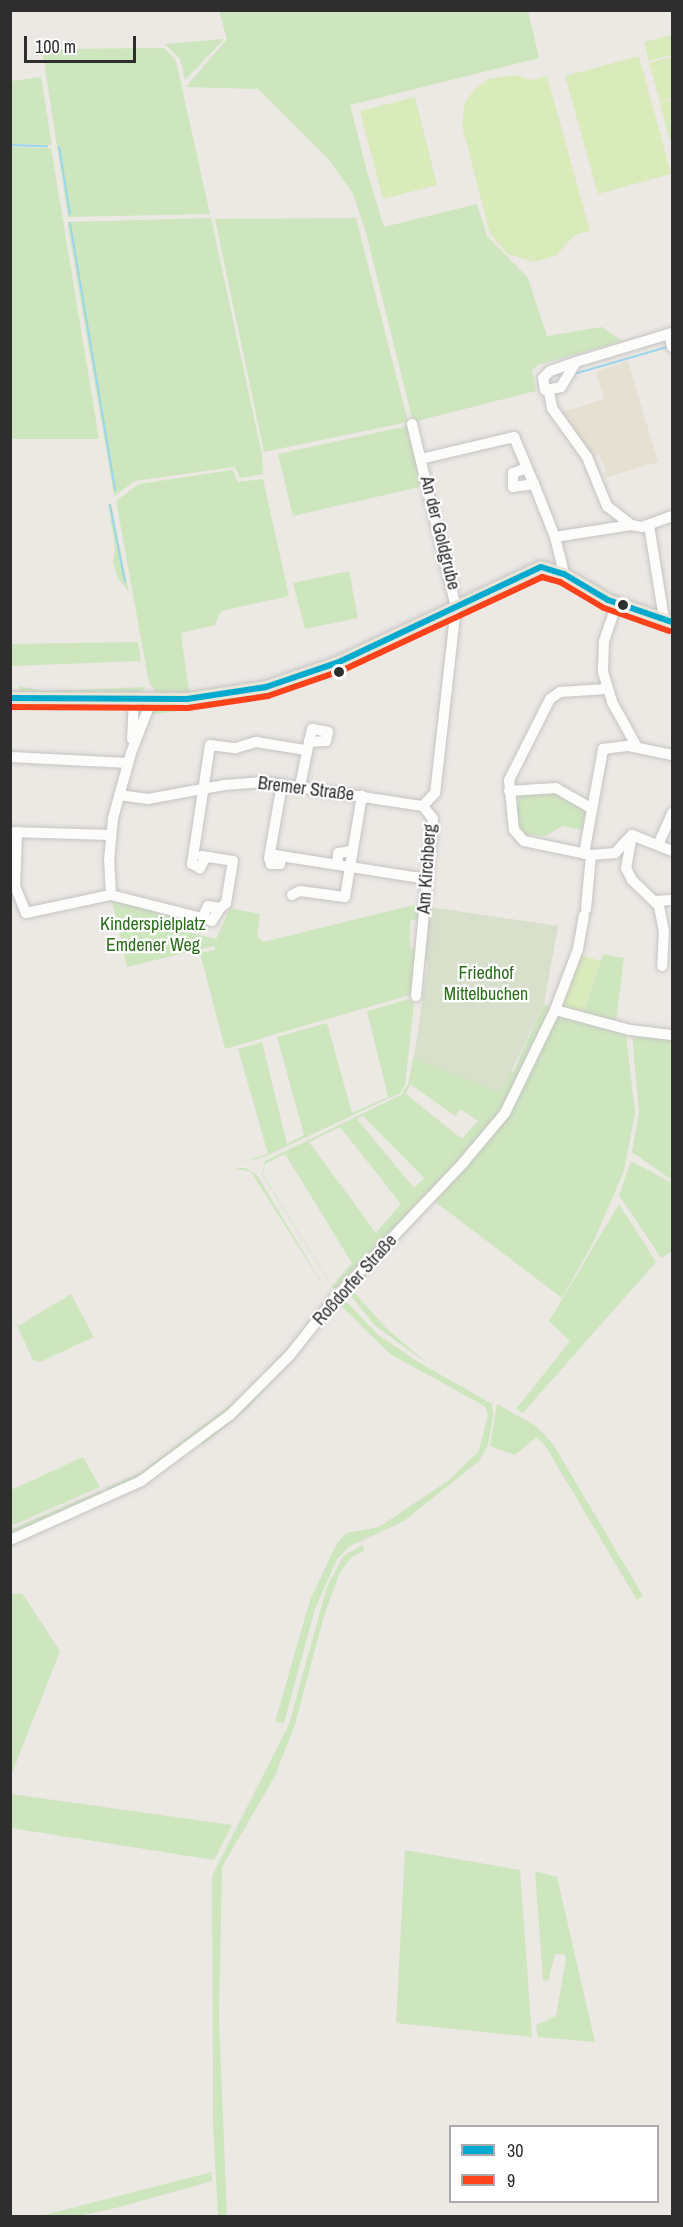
<!DOCTYPE html>
<meta charset="utf-8">
<style>
body{margin:0}
#map{position:relative;width:683px;height:2227px;overflow:hidden;background:#ece8e4;font-family:"Archivo Narrow",sans-serif}
div>[style]{position:absolute}
[style*='--x']{left:calc(var(--x)*1px);top:calc(var(--y)*1px);width:calc(var(--w)*1px);rotate:calc(var(--a)*1deg)}
.education>*{inset:0;background:#e6e0d3}
.green>*{inset:0;background:#cee6be}
.cemetery>*{inset:0;background:#d8e0cc}
.pitch>*{inset:0;background:#d9eabb}
.stream>*{height:2px;margin:-1px;padding:0 1px;transform-origin:1px;border-radius:1px;background:#99d6ec}
.roads{filter:drop-shadow(0 0 2px #c5c4c5) drop-shadow(0 0 2px #c5c4c5)}
.minor>*{height:10px;margin:-5px;padding:0 5px;transform-origin:5px;border-radius:5px;background:#fcfcfb}
.major>*{height:12px;margin:-6px;padding:0 6px;transform-origin:6px;border-radius:6px;background:#e8e4d6}
.bus-1>*{height:6px;margin:-3px;padding:0 3px;transform-origin:3px;border-radius:3px;background:#00a9ce}
.bus-2>*{height:6px;margin:-3px;padding:0 3px;transform-origin:3px;border-radius:3px;background:#ff421a}
.dots>*{width:16px;height:16px;translate:-50% -50%;box-sizing:border-box;border:3px solid #fff;border-radius:50%}
span{translate:-50% -50%;white-space:nowrap;text-align:center;line-height:1.15;-webkit-text-stroke:4.5px #fff;paint-order:stroke}
.street-label{font-size:18px;color:#2e2e2e}
.park-label{font-size:18px;color:#2c6e1b}
.frame{position:absolute;inset:0;border:12px solid #2e2e2e;pointer-events:none}
.legend{position:absolute;left:449px;top:2125px;width:210px;height:78px;box-sizing:border-box;background:#fff;border:2px solid #ababab;margin:0;padding:8px 10px;list-style:none;font-size:18px;color:#2e2e2e}
.legend li{display:flex;align-items:center;gap:12px;height:30px}
.legend b{width:30px;border:2px solid #ababab}
.scale{position:absolute;left:24px;top:36px;width:112px;height:27px;box-sizing:border-box;border:3px solid #2e2e2e;border-top:0;padding-left:8px;font-size:18px;line-height:21px;white-space:nowrap;color:#2e2e2e;-webkit-text-stroke:4px #fff;paint-order:stroke}
</style>
<div id="map">
<div class="education">
<i style="clip-path:polygon(628px 361px,658px 462px,604px 478px,606px 471px,599px 454px,592px 456px,560px 413px,604px 399px,596px 371px)"></i>
</div>
<div class="green">
<i style="clip-path:polygon(219px 11px,528px 11px,539px 58px,350px 105px,367px 172px,384px 227px,477px 204px,487px 236px,528px 278px,547px 336px,602px 327px,622px 341px,538px 365px,532px 371px,536px 391px,413px 422px,366px 233px,353px 194px,330px 161px,258px 89px,186px 87px,227px 39px)"></i>
<i style="clip-path:polygon(224px 39px,185px 80px,180px 59px,165px 44px)"></i>
<i style="clip-path:polygon(164px 48px,176px 61px,210px 214px,68px 217px,42px 49px)"></i>
<i style="clip-path:polygon(41px 77px,52px 145px,11px 144px,11px 81px)"></i>
<i style="clip-path:polygon(11px 147px,51px 148px,99px 439px,11px 439px)"></i>
<i style="clip-path:polygon(211px 218px,262px 455px,263px 474px,240px 478px,235px 467px,135px 481px,114px 496px,67px 222px)"></i>
<i style="clip-path:polygon(356px 218px,408px 422px,264px 452px,215px 219px)"></i>
<i style="clip-path:polygon(408px 426px,424px 486px,293px 516px,278px 454px)"></i>
<i style="clip-path:polygon(232px 470px,238px 482px,263px 479px,289px 596px,221px 611px,215px 625px,181px 633px,189px 692px,157px 693px,149px 683px,116px 501px,139px 484px)"></i>
<i style="clip-path:polygon(111px 503px,129px 592px,118px 578px,113px 563px,115px 547px,108px 504px)"></i>
<i style="clip-path:polygon(349px 571px,358px 618px,305px 629px,293px 583px)"></i>
<i style="clip-path:polygon(138px 642px,141px 661px,12px 666px,11px 662px,11px 644px)"></i>
<i style="clip-path:polygon(297px 682px,254px 701px,149px 715px,156px 705px,245px 697px)"></i>
<i style="clip-path:polygon(18px 686px,44px 691px,146px 687px,140px 692px,74px 694px,23px 694px)"></i>
<i style="clip-path:polygon(552px 789px,586px 809px,583px 830px,563px 826px,545px 836px,521px 834px,516px 813px,520px 795px)"></i>
<i style="clip-path:polygon(112px 901px,190px 919px,187px 932px,216px 939px,230px 908px,260px 914px,257px 936px,263px 942px,422px 903px,421px 918px,410px 921px,410px 949px,419px 948px,413px 994px,225px 1049px,200px 953px,215px 950px,214px 946px,127px 967px)"></i>
<i style="clip-path:polygon(603px 954px,624px 958px,616px 1022px,583px 1013px)"></i>
<i style="clip-path:polygon(409px 999px,414px 1004px,405px 1085px,400px 1093px,264px 1157px,239px 1163px,268px 1154px,238px 1049px,262px 1042px,287px 1144px,304px 1135px,277px 1037px,327px 1023px,352px 1113px,388px 1097px,367px 1011px)"></i>
<i style="clip-path:polygon(evenodd,544px 1004px,553px 1009px,500px 1113px,460px 1160px,334px 1290px,262px 1175px,265px 1161px,401px 1095px,408px 1084px,418px 1035px,415px 1058px,513px 1072px,544px 1004px,410px 1084px,455px 1116px,460px 1109px,478px 1121px,462px 1139px,406px 1094px,410px 1084px,544px 1004px,363px 1116px,424px 1178px,414px 1188px,357px 1119px,363px 1116px,544px 1004px,340px 1127px,401px 1204px,376px 1233px,309px 1142px,340px 1127px,544px 1004px,285px 1154px,352px 1263px,332px 1286px,263px 1175px,265px 1164px,285px 1154px)"></i>
<i style="clip-path:polygon(555px 1013px,626px 1035px,635px 1113px,624px 1171px,593px 1243px,562px 1298px,434px 1201px,353px 1291px,386px 1328px,428px 1364px,374px 1325px,346px 1289px,506px 1114px)"></i>
<i style="clip-path:polygon(632px 1035px,672px 1038px,672px 1180px,632px 1152px,639px 1112px)"></i>
<i style="clip-path:polygon(631px 1161px,672px 1183px,672px 1251px,661px 1258px,619px 1195px)"></i>
<i style="clip-path:polygon(239px 1168px,246px 1168px,257px 1175px,329px 1295px,251px 1172px,237px 1169px,160px 1193px)"></i>
<i style="clip-path:polygon(619px 1204px,656px 1262px,523px 1413px,516px 1409px,570px 1341px,549px 1321px)"></i>
<i style="clip-path:polygon(71px 1294px,94px 1337px,40px 1362px,33px 1360px,11px 1313px,18px 1326px)"></i>
<i style="clip-path:polygon(341px 1296px,377px 1334px,418px 1362px,492px 1404px,493px 1416px,488px 1445px,479px 1461px,404px 1521px,350px 1546px,337px 1559px,315px 1609px,284px 1723px,275px 1722px,310px 1600px,336px 1545px,346px 1533px,379px 1527px,449px 1480px,479px 1451px,488px 1415px,486px 1407px,390px 1354px,339px 1304px,250px 1406px,204px 1444px,197px 1442px)"></i>
<i style="clip-path:polygon(331px 1299px,249px 1395px,140px 1479px,108px 1492px,106px 1488px,141px 1472px,246px 1393px)"></i>
<i style="clip-path:polygon(497px 1404px,536px 1426px,553px 1444px,643px 1596px,637px 1600px,546px 1447px,537px 1437px,515px 1455px,490px 1446px)"></i>
<i style="clip-path:polygon(83px 1457px,100px 1487px,11px 1526px,11px 1490px)"></i>
<i style="clip-path:polygon(102px 1490px,104px 1494px,11px 1535px,10px 1530px)"></i>
<i style="clip-path:polygon(363px 1545px,364px 1551px,352px 1557px,340px 1572px,324px 1616px,295px 1724px,275px 1776px,222px 1867px,219px 2019px,227px 2216px,218px 2216px,213px 2124px,212px 1876px,289px 1724px,327px 1587px,344px 1555px)"></i>
<i style="clip-path:polygon(22px 1593px,60px 1651px,11px 1776px,11px 1594px)"></i>
<i style="clip-path:polygon(10px 1794px,11px 1794px,232px 1825px,214px 1860px,11px 1828px)"></i>
<i style="clip-path:polygon(405px 1850px,520px 1870px,532px 2037px,396px 2023px)"></i>
<i style="clip-path:polygon(535px 1871px,557px 1877px,595px 2042px,538px 2037px,536px 2025px,556px 2016px,566px 1959px,564px 1954px,555px 1954px,548px 1981px,543px 1980px)"></i>
<i style="clip-path:polygon(212px 2172px,212px 2181px,116px 2208px,78px 2216px,40px 2216px)"></i>
</div>
<div class="cemetery">
<i style="clip-path:polygon(430px 907px,558px 926px,544px 1004px,501px 1093px,414px 1058px,428px 962px,425px 959px)"></i>
</div>
<div class="pitch">
<i style="clip-path:polygon(672px 35px,672px 55px,649px 61px,644px 42px)"></i>
<i style="clip-path:polygon(639px 56px,671px 174px,598px 194px,565px 76px)"></i>
<i style="clip-path:polygon(672px 57px,672px 98px,660px 102px,649px 63px)"></i>
<i style="clip-path:polygon(515px 75px,532px 80px,547px 76px,590px 231px,575px 235px,555px 256px,534px 262px,508px 254px,490px 234px,462px 125px,465px 102px,475px 89px,489px 79px)"></i>
<i style="clip-path:polygon(415px 97px,437px 185px,383px 199px,360px 111px)"></i>
<i style="clip-path:polygon(672px 100px,672px 141px,670px 141px,660px 103px)"></i>
<i style="clip-path:polygon(579px 954px,600px 961px,583px 1013px,562px 1007px)"></i>
</div>
<div class="stream">
<i style="--x:10;--y:145;--w:37;--a:2"></i>
<i style="--x:59;--y:147;--w:68;--a:80.7"></i>
<i style="--x:70;--y:223;--w:271;--a:80.4"></i>
<i style="--x:574;--y:374;--w:97;--a:-16.2"></i>
<i style="--x:110;--y:505;--w:78;--a:79"></i>
<i style="--x:10;--y:688;--w:2;--a:63"></i>
</div>
<div class="roads">
<div class="minor">
<i style="--x:669;--y:334;--w:13;--a:77"></i>
<i style="--x:576;--y:362;--w:29;--a:121"></i>
<i style="--x:561;--y:387;--w:16;--a:169"></i>
<i style="--x:545;--y:390;--w:12;--a:-99"></i>
<i style="--x:543;--y:378;--w:10;--a:-45"></i>
<i style="--x:550;--y:371;--w:28;--a:-19"></i>
<i style="--x:576;--y:362;--w:100;--a:-16.8"></i>
<i style="--x:549;--y:391;--w:17;--a:80"></i>
<i style="--x:552;--y:408;--w:60;--a:54.5"></i>
<i style="--x:587;--y:457;--w:53;--a:67.8"></i>
<i style="--x:607;--y:506;--w:31;--a:38"></i>
<i style="--x:412;--y:424;--w:188;--a:76.5"></i>
<i style="--x:456;--y:607;--w:187;--a:96.4"></i>
<i style="--x:435;--y:793;--w:18;--a:133"></i>
<i style="--x:421;--y:459;--w:96;--a:-13.3"></i>
<i style="--x:514;--y:437;--w:34;--a:67"></i>
<i style="--x:527;--y:468;--w:15;--a:160"></i>
<i style="--x:513;--y:473;--w:14;--a:90"></i>
<i style="--x:513;--y:487;--w:21;--a:-8"></i>
<i style="--x:534;--y:484;--w:17;--a:-114"></i>
<i style="--x:534;--y:484;--w:57;--a:68.4"></i>
<i style="--x:555;--y:537;--w:38;--a:76"></i>
<i style="--x:649;--y:525;--w:95;--a:80.9"></i>
<i style="--x:555;--y:537;--w:77;--a:-9"></i>
<i style="--x:631;--y:525;--w:11;--a:10"></i>
<i style="--x:642;--y:527;--w:32;--a:-20"></i>
<i style="--x:617;--y:603;--w:40;--a:108.9"></i>
<i style="--x:604;--y:641;--w:31;--a:92"></i>
<i style="--x:603;--y:672;--w:31;--a:73"></i>
<i style="--x:612;--y:702;--w:51;--a:60.9"></i>
<i style="--x:606;--y:689;--w:46;--a:176.3"></i>
<i style="--x:560;--y:692;--w:12;--a:145"></i>
<i style="--x:550;--y:699;--w:91;--a:116.8"></i>
<i style="--x:509;--y:780;--w:50;--a:84.3"></i>
<i style="--x:514;--y:830;--w:15;--a:48"></i>
<i style="--x:524;--y:841;--w:68;--a:11.8"></i>
<i style="--x:591;--y:855;--w:24;--a:-5"></i>
<i style="--x:615;--y:853;--w:25;--a:-47"></i>
<i style="--x:632;--y:835;--w:43;--a:21.8"></i>
<i style="--x:132;--y:739;--w:39;--a:-87"></i>
<i style="--x:10;--y:757;--w:118;--a:2.9"></i>
<i style="--x:300;--y:786;--w:45;--a:-78.4"></i>
<i style="--x:309;--y:742;--w:17;--a:-3"></i>
<i style="--x:326;--y:741;--w:9;--a:-77"></i>
<i style="--x:328;--y:732;--w:16;--a:-169"></i>
<i style="--x:312;--y:729;--w:13;--a:103"></i>
<i style="--x:509;--y:791;--w:47;--a:-3.7"></i>
<i style="--x:556;--y:788;--w:38;--a:30"></i>
<i style="--x:119;--y:795;--w:29;--a:8"></i>
<i style="--x:148;--y:799;--w:77;--a:-10.4"></i>
<i style="--x:224;--y:785;--w:40;--a:-4.3"></i>
<i style="--x:264;--y:782;--w:161;--a:8.6"></i>
<i style="--x:423;--y:806;--w:16;--a:52"></i>
<i style="--x:433;--y:819;--w:178;--a:95.5"></i>
<i style="--x:11;--y:832;--w:99;--a:1.7"></i>
<i style="--x:17;--y:832;--w:54;--a:92.1"></i>
<i style="--x:15;--y:886;--w:29;--a:68"></i>
<i style="--x:26;--y:913;--w:87;--a:-12"></i>
<i style="--x:632;--y:835;--w:34;--a:100"></i>
<i style="--x:626;--y:868;--w:13;--a:63"></i>
<i style="--x:632;--y:880;--w:37;--a:44"></i>
<i style="--x:659;--y:906;--w:25;--a:79"></i>
<i style="--x:664;--y:931;--w:35;--a:93"></i>
<i style="--x:658;--y:845;--w:35;--a:-66"></i>
<i style="--x:271;--y:854;--w:10;--a:11"></i>
<i style="--x:281;--y:856;--w:8;--a:97"></i>
<i style="--x:280;--y:864;--w:9;--a:180"></i>
<i style="--x:271;--y:864;--w:6;--a:-108"></i>
<i style="--x:269;--y:858;--w:75;--a:-80"></i>
<i style="--x:584;--y:854;--w:107;--a:-79.7"></i>
<i style="--x:603;--y:749;--w:26;--a:-7"></i>
<i style="--x:629;--y:746;--w:44;--a:11.8"></i>
<i style="--x:202;--y:856;--w:31;--a:9"></i>
<i style="--x:233;--y:861;--w:43;--a:99.5"></i>
<i style="--x:226;--y:903;--w:8;--a:140"></i>
<i style="--x:281;--y:856;--w:148;--a:9"></i>
<i style="--x:206;--y:857;--w:13;--a:119"></i>
<i style="--x:200;--y:868;--w:9;--a:-153"></i>
<i style="--x:192;--y:864;--w:120;--a:-81.4"></i>
<i style="--x:210;--y:745;--w:26;--a:7"></i>
<i style="--x:236;--y:748;--w:21;--a:-17"></i>
<i style="--x:256;--y:742;--w:51;--a:9.1"></i>
<i style="--x:337;--y:865;--w:12;--a:-85"></i>
<i style="--x:338;--y:853;--w:14;--a:-8"></i>
<i style="--x:111;--y:895;--w:34;--a:-93"></i>
<i style="--x:109;--y:861;--w:43;--a:-84.7"></i>
<i style="--x:113;--y:818;--w:67;--a:-74.5"></i>
<i style="--x:131;--y:753;--w:47;--a:-68.9"></i>
<i style="--x:148;--y:709;--w:12;--a:-48"></i>
<i style="--x:111;--y:895;--w:94;--a:14.2"></i>
<i style="--x:292;--y:895;--w:9;--a:-27"></i>
<i style="--x:300;--y:891;--w:45;--a:7.6"></i>
<i style="--x:345;--y:897;--w:103;--a:-80.5"></i>
<i style="--x:655;--y:901;--w:17;--a:-3"></i>
<i style="--x:208;--y:906;--w:12;--a:9"></i>
<i style="--x:220;--y:908;--w:15;--a:122"></i>
<i style="--x:212;--y:921;--w:10;--a:-163"></i>
<i style="--x:202;--y:918;--w:13;--a:-63"></i>
<i style="--x:586;--y:909;--w:54;--a:-84.7"></i>
<i style="--x:555;--y:1010;--w:78;--a:14.9"></i>
<i style="--x:630;--y:1030;--w:42;--a:6.8"></i>
<i style="--x:10;--y:1540;--w:144;--a:-24.2"></i>
<i style="--x:141;--y:1481;--w:111;--a:-36.6"></i>
<i style="--x:230;--y:1415;--w:85;--a:-45"></i>
<i style="--x:290;--y:1355;--w:73;--a:-51.7"></i>
<i style="--x:335;--y:1298;--w:186;--a:-46.5"></i>
<i style="--x:463;--y:1163;--w:65;--a:-50"></i>
<i style="--x:505;--y:1113;--w:114;--a:-64.1"></i>
<i style="--x:555;--y:1010;--w:65;--a:-69.3"></i>
<i style="--x:578;--y:949;--w:34;--a:-80"></i>
</div>
<div class="major">
<i style="--x:10;--y:698;--w:177;--a:0.3"></i>
<i style="--x:187;--y:699;--w:80;--a:-8.6"></i>
<i style="--x:266;--y:687;--w:77;--a:-18.9"></i>
<i style="--x:339;--y:662;--w:223;--a:-25.2"></i>
<i style="--x:541;--y:567;--w:24;--a:17"></i>
<i style="--x:564;--y:574;--w:51;--a:30.6"></i>
<i style="--x:608;--y:600;--w:68;--a:19"></i>
</div>
</div>
<div class="bus-1">
<i style="--x:10;--y:698;--w:177;--a:0.3"></i>
<i style="--x:187;--y:699;--w:80;--a:-8.6"></i>
<i style="--x:266;--y:687;--w:77;--a:-18.9"></i>
<i style="--x:339;--y:662;--w:223;--a:-25.2"></i>
<i style="--x:541;--y:567;--w:24;--a:17"></i>
<i style="--x:564;--y:574;--w:51;--a:30.6"></i>
<i style="--x:608;--y:600;--w:68;--a:19"></i>
</div>
<div class="bus-2">
<i style="--x:10;--y:707;--w:178;--a:0.3"></i>
<i style="--x:188;--y:708;--w:81;--a:-8.5"></i>
<i style="--x:268;--y:696;--w:79;--a:-19.1"></i>
<i style="--x:343;--y:670;--w:220;--a:-25"></i>
<i style="--x:542;--y:577;--w:19;--a:16"></i>
<i style="--x:560;--y:582;--w:51;--a:30.6"></i>
<i style="--x:604;--y:608;--w:69;--a:19.5"></i>
</div>
<div class="dots">
<i style="left:623px;top:605px;background:#2e2e2e"></i>
<i style="left:339px;top:672px;background:#2e2e2e"></i>
</div>
<div class="street-label">
<span style="left:440px;top:533px;rotate:76deg">An der Goldgrube</span>
<span style="left:306px;top:789px;rotate:7deg">Bremer Straße</span>
<span style="left:427px;top:869px;rotate:-86deg">Am Kirchberg</span>
<span style="left:355px;top:1280px;rotate:-48deg">Roßdorfer Straße</span>
</div>
<div class="park-label">
<span style="left:153px;top:935px">Kinderspielplatz<br>Emdener Weg</span>
<span style="left:486px;top:984px">Friedhof<br>Mittelbuchen</span>
</div>
<div class="frame"></div>
<ul class="legend">
<li><b style="height:8px;background:#00a9ce"></b>30</li>
<li><b style="height:8px;background:#ff421a"></b>9</li>
</ul>
<div class="scale">100 m</div>
</div>
